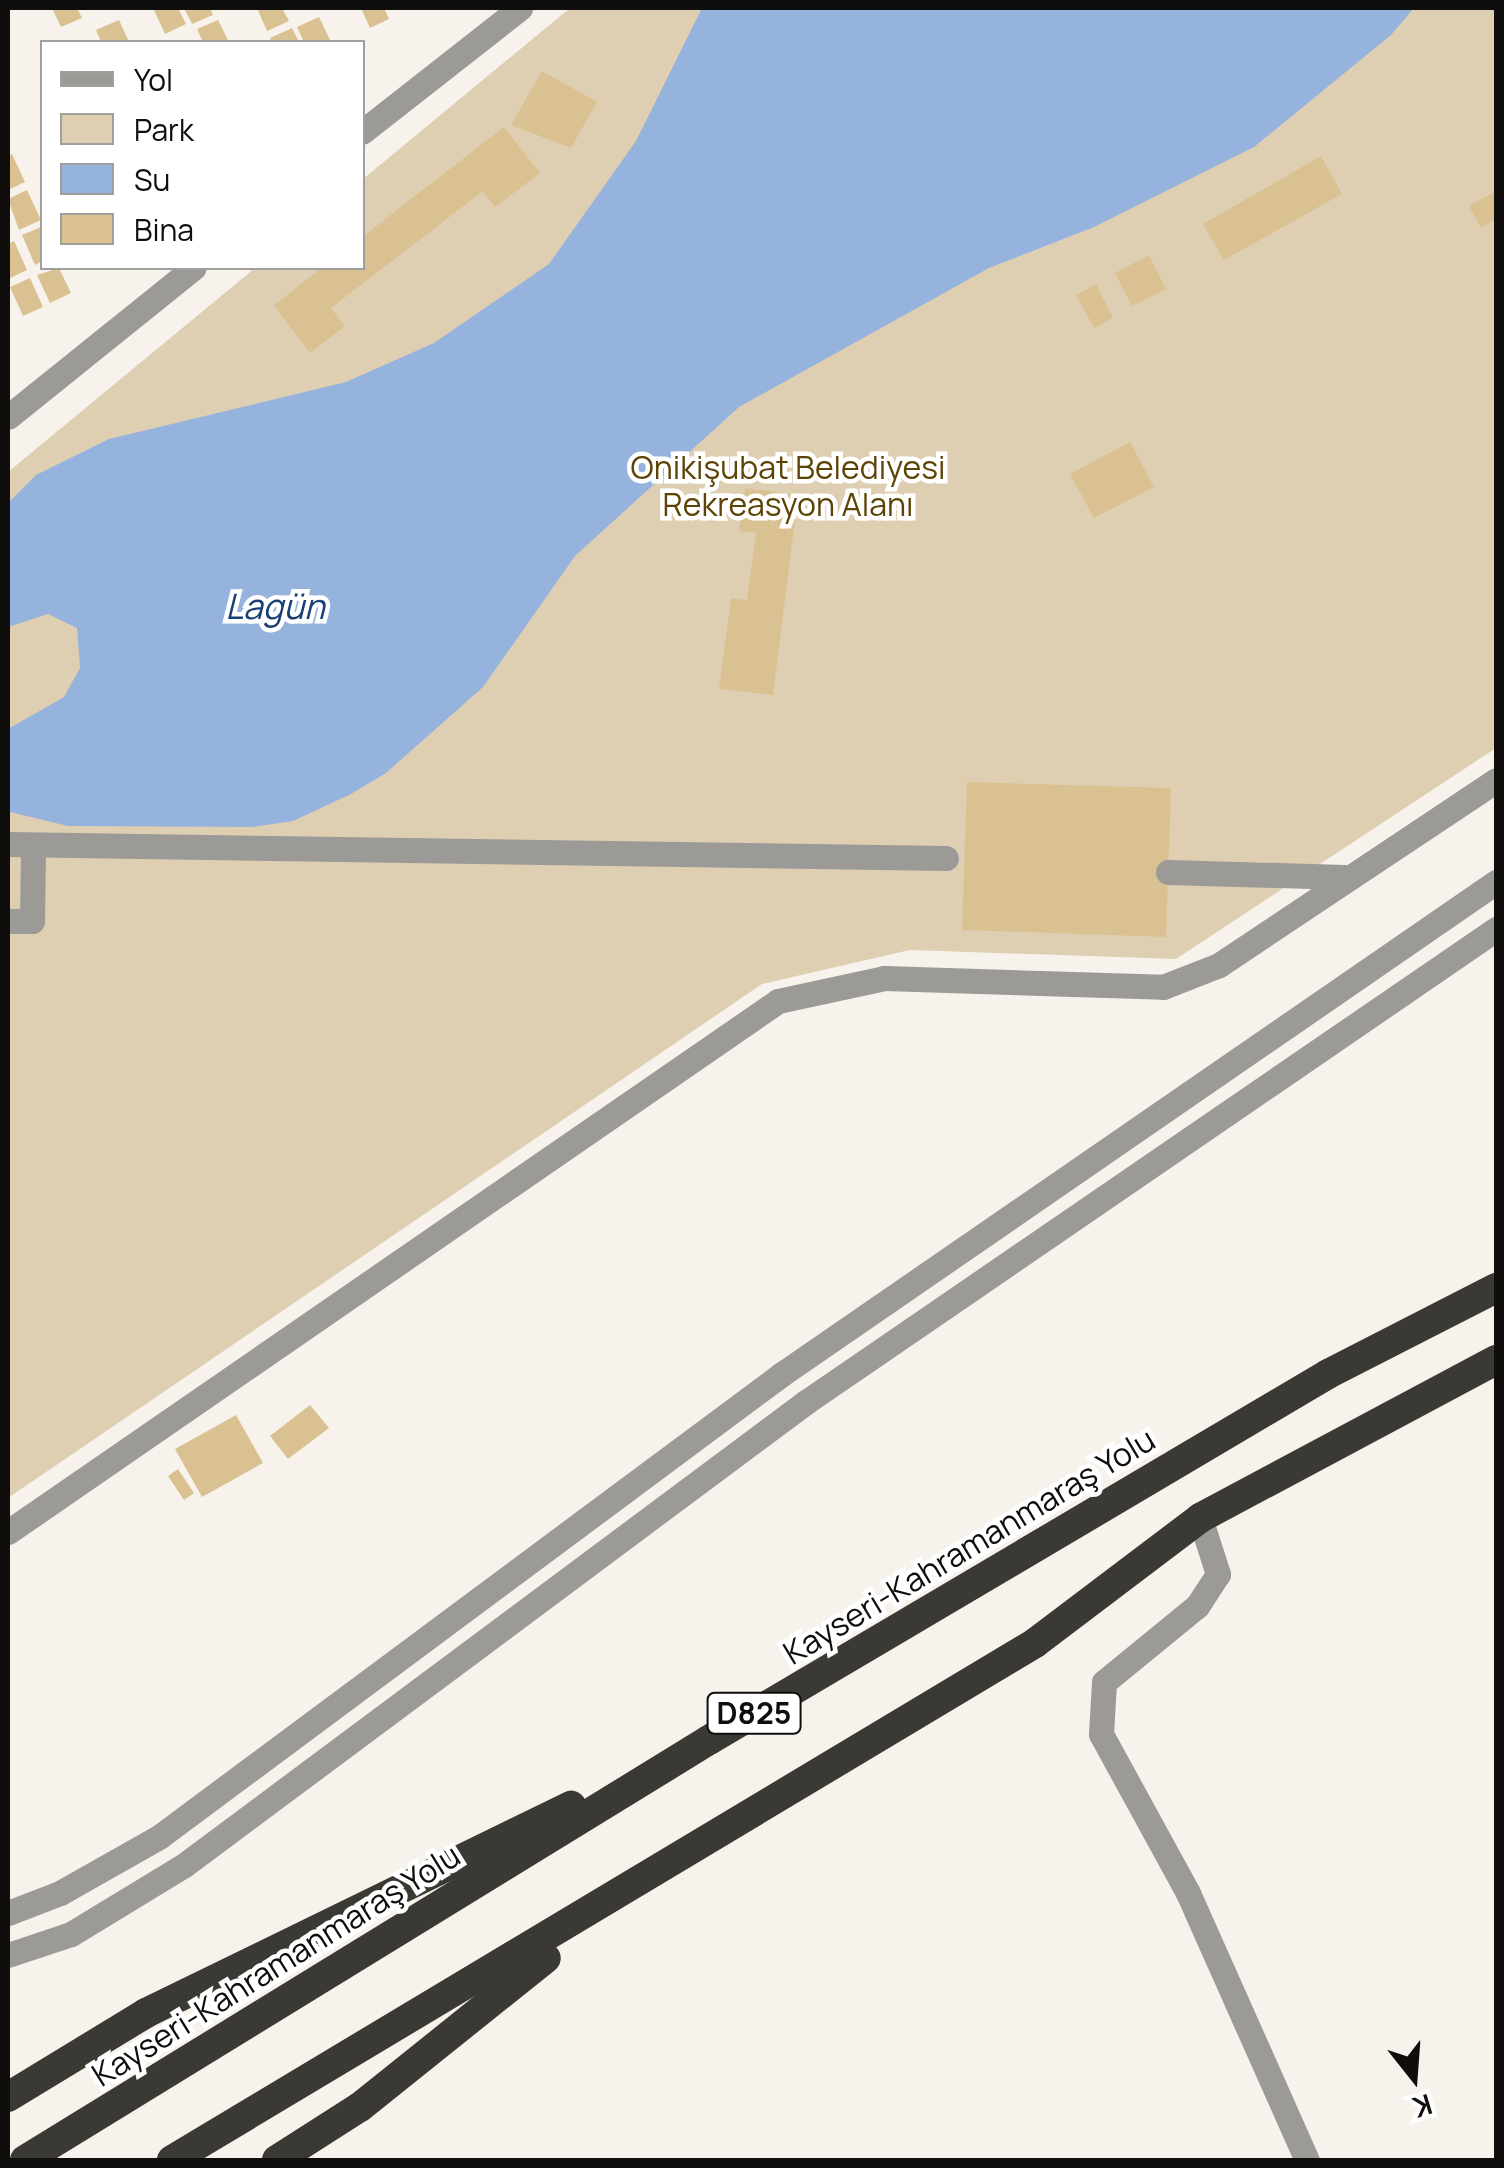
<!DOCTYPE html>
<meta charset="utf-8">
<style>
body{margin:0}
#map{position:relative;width:1504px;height:2168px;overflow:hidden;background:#f7f3ec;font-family:Manrope,sans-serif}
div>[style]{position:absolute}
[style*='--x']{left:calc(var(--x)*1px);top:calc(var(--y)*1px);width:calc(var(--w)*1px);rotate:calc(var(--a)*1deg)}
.green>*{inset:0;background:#dfcfb2}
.water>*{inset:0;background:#95b3dd}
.building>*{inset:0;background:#dac191}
.minor>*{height:25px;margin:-12.5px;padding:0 12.5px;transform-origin:12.5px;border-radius:12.5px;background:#9b9a97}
.highway>*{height:30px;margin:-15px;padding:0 15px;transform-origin:15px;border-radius:15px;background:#3b3933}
span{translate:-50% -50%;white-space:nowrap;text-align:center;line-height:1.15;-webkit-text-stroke:9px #fff;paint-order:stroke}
.shield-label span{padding:2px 8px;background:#fff;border:2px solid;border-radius:8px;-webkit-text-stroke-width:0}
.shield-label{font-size:30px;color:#0f0e0c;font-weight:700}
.park-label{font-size:32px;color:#5d4406}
.street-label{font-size:32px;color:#0f0e0c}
.water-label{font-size:35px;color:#1a3f74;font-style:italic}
.frame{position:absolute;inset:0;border:10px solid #0f0e0c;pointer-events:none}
.legend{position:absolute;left:40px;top:40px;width:325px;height:230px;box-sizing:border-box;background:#fff;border:2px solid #9f9f9e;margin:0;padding:12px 18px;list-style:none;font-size:30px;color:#0f0e0c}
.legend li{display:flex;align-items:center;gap:20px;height:50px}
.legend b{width:50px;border:2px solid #9f9f9e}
.north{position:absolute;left:1364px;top:2028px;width:100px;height:100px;-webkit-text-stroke:8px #fff;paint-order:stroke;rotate:163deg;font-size:28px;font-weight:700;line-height:40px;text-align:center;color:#0f0e0c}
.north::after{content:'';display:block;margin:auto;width:35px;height:45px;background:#0f0e0c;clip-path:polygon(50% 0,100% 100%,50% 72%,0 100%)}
</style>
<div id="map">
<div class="green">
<i style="clip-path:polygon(570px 8px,1496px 8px,1496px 748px,1176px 959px,910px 950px,762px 984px,8px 1498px,8px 472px,255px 268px,362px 268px,363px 179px)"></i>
</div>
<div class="water">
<i style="clip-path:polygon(702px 8px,1414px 8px,1391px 35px,1254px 147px,1094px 227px,989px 268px,739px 407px,575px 556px,483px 687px,386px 773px,351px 794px,293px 821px,252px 827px,68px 826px,10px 812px,8px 729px,64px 697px,80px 668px,77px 628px,48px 614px,8px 627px,8px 503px,36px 475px,109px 439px,346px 382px,434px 343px,549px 264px,636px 141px)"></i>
</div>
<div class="building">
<i style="clip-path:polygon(52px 8px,77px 8px,82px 18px,61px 27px)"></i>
<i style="clip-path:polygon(153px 8px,178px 8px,186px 24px,165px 34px)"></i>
<i style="clip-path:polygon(184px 8px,210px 8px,213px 15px,192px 24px)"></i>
<i style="clip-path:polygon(257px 8px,282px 8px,289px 21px,267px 31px)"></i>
<i style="clip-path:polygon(361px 8px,384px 8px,389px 19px,370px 28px)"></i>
<i style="clip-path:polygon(319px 17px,331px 42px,304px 42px,297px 27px)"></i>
<i style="clip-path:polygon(119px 20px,129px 42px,101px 42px,96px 30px)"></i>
<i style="clip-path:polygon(218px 20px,229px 42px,203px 42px,197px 29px)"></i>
<i style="clip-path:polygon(292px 28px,299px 42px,272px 42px,270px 38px)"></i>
<i style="clip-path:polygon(542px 71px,597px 102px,571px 148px,511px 125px)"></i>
<i style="clip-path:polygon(504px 127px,540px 173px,495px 207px,483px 191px,331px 308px,345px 326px,310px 353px,274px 305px,322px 268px,362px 268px,362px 237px)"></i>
<i style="clip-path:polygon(12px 154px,25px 182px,8px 190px,8px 157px)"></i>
<i style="clip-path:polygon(1321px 156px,1342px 194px,1224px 260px,1203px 224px)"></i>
<i style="clip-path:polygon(27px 190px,41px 220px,19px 230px,8px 199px)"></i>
<i style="clip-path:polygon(1496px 191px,1496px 219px,1481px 228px,1469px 206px)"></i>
<i style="clip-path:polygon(41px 227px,42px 261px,35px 265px,22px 235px)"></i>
<i style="clip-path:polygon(14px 241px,27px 270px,8px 279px,8px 244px)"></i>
<i style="clip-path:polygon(1149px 255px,1166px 289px,1132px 306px,1115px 273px)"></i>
<i style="clip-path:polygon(59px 268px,71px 293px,50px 303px,37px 275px)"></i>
<i style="clip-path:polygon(30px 278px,43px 307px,23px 316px,10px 287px)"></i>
<i style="clip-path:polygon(1096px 284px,1113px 318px,1094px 328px,1076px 295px)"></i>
<i style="clip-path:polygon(1130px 442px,1154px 487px,1094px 518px,1070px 474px)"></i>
<i style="clip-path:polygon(745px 488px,798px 495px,773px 695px,719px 689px,731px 598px,747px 600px,756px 533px,739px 531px)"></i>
<i style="clip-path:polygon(967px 782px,1171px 788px,1166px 937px,962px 930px)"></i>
<i style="clip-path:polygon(310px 1405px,329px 1428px,288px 1459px,270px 1436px)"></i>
<i style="clip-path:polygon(236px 1415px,263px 1463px,202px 1497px,175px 1449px)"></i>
<i style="clip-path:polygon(178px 1469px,194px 1493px,184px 1500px,168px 1476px)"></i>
</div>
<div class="minor">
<i style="--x:362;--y:132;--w:201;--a:-38.1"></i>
<i style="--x:8;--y:417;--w:238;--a:-38.8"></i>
<i style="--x:8;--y:844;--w:938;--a:0.86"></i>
<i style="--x:1168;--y:872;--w:177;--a:1.6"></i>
<i style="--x:8;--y:921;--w:24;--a:0"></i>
<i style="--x:32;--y:921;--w:76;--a:-89.2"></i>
<i style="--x:1200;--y:1518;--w:59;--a:72.2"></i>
<i style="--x:1218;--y:1574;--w:38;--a:123"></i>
<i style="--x:1197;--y:1606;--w:120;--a:140.7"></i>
<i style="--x:1104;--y:1682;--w:52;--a:93.3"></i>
<i style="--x:1101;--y:1734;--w:181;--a:61.3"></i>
<i style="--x:1188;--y:1893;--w:292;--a:66"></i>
<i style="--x:8;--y:1532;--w:935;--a:-34.59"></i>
<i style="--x:778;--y:1001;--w:108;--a:-12.2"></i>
<i style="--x:884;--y:978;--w:279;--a:1.8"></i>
<i style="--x:1163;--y:987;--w:60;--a:-21.4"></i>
<i style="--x:1219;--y:965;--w:333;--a:-33.7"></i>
<i style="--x:8;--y:1913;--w:56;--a:-21"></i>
<i style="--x:60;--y:1893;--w:114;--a:-29.5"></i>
<i style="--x:159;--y:1837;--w:776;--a:-36.62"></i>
<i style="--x:782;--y:1374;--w:867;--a:-34.57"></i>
<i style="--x:8;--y:1955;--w:66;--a:-18.4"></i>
<i style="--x:71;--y:1934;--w:131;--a:-31.3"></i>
<i style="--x:183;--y:1866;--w:777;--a:-36.68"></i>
<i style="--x:806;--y:1402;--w:837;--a:-34.43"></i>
</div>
<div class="highway">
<i style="--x:8;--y:2097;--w:162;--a:-31.3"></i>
<i style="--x:146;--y:2013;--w:473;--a:-26"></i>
<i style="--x:25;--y:2160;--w:803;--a:-31.55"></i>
<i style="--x:709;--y:1740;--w:719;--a:-30.59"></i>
<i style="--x:1328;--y:1374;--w:189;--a:-27.1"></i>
<i style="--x:172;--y:2160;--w:1006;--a:-30.92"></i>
<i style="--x:1035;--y:1643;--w:207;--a:-37.1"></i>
<i style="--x:1200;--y:1518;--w:336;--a:-28.1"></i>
<i style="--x:277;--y:2160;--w:98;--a:-32.6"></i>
<i style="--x:360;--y:2107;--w:238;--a:-38.7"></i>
</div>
<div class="shield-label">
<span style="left:754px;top:1713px">D825</span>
</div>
<div class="park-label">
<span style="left:788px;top:486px">Onikişubat Belediyesi<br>Rekreasyon Alanı</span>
</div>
<div class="street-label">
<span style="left:969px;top:1546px;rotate:-31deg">Kayseri-Kahramanmaraş Yolu</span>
<span style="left:276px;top:1965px;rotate:-32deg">Kayseri-Kahramanmaraş Yolu</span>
</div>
<div class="water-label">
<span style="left:275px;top:606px">Lagün</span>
</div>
<div class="frame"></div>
<ul class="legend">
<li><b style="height:12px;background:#9b9a97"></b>Yol</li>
<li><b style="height:28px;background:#dfcfb2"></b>Park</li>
<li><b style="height:28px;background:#95b3dd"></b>Su</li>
<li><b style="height:28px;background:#dac191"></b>Bina</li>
</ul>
<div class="north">K</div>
</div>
